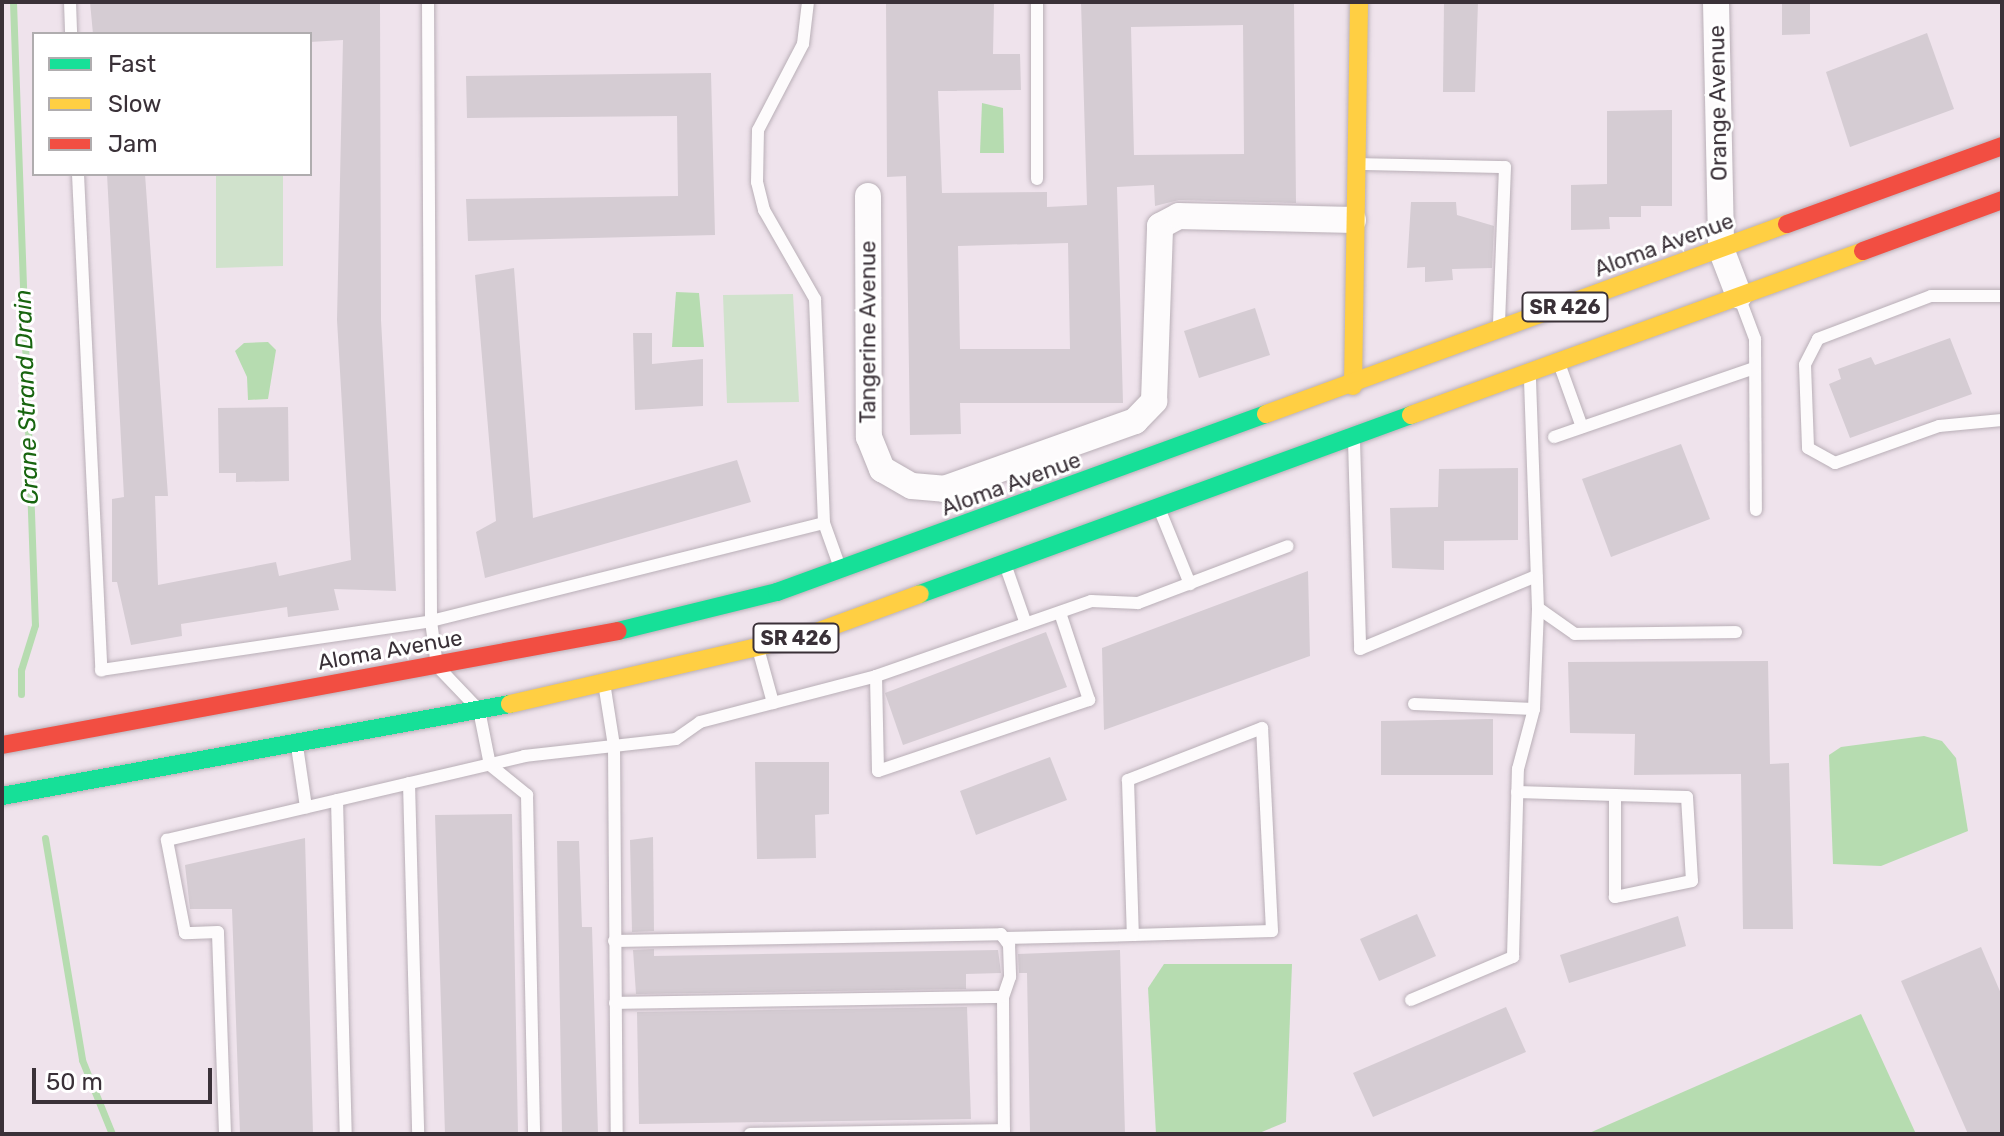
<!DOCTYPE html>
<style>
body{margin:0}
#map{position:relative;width:2004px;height:1136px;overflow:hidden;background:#efe3ec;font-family:Rubik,sans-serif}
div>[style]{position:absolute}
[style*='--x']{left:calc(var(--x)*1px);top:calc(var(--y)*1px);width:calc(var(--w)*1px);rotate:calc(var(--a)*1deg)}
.green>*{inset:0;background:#d0e2cc}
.water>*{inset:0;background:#b6dcb0}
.stream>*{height:7px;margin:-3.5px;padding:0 3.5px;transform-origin:3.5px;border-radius:3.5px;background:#b6dcb0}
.building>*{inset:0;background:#d5ccd3}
.roads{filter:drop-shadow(0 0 2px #b9afb7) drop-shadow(0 0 2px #b9afb7)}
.lane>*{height:12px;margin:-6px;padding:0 6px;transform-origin:6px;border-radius:6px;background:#fdfbfc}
.street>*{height:26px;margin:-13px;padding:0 13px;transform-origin:13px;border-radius:13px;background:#fdfbfc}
.fast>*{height:18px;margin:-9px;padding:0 9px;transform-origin:9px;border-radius:9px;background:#16e098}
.slow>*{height:18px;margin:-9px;padding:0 9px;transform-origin:9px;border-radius:9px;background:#ffcf43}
.jam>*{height:18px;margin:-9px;padding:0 9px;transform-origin:9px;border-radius:9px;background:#f24e42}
span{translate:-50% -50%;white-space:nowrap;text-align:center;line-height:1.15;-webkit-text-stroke:6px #fff;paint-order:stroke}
.shield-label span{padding:2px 6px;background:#fff;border:2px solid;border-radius:6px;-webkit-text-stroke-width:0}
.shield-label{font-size:20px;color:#3a3138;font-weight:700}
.street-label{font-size:22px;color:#3a3138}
.water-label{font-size:24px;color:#18650f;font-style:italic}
.frame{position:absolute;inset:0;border:4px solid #3a3138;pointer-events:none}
.legend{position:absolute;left:32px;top:32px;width:280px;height:144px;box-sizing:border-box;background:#fff;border:2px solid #b0adaf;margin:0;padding:10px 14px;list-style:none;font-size:24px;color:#3a3138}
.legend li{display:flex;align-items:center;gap:16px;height:40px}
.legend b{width:40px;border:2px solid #b0adaf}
.scale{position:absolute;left:32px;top:1068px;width:180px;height:36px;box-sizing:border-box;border:4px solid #3a3138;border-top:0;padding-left:10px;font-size:24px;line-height:28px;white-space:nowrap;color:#3a3138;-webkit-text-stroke:6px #fff;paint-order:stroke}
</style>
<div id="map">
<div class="green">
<i style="clip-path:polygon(216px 174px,283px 174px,283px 266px,216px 268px)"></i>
<i style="clip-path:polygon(793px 294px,799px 402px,727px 403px,723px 295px)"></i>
</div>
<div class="water">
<i style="clip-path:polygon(982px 103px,1003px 108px,1004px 153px,980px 153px)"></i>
<i style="clip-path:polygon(676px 292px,699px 293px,704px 347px,672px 347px)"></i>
<i style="clip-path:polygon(268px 342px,276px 350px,268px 399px,248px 400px,247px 377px,235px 351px,244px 343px)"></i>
<i style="clip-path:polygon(1924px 736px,1942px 741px,1956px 758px,1968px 831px,1881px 866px,1833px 864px,1829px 755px,1841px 747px)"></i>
<i style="clip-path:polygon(1164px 964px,1292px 964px,1286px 1122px,1257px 1134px,1156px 1134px,1148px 988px)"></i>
<i style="clip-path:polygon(1861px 1014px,1916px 1134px,1587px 1134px)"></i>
</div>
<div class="stream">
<i style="--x:13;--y:2;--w:623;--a:87.98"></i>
<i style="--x:35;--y:625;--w:47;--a:107.3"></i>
<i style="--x:21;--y:670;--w:24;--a:90"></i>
<i style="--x:45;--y:838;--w:225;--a:80.5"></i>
<i style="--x:82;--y:1060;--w:80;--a:67.9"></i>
</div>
<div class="building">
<i style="clip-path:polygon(90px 2px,380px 2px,381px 320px,396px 591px,334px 589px,339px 610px,288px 617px,287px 607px,181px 624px,182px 636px,131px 645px,117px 582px,112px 582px,112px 499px,124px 497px,107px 174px,145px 174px,168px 496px,155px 496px,158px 585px,276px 562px,279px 576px,351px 560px,337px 320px,343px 40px,310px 42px,310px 34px,93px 34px)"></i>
<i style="clip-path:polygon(evenodd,886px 2px,994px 2px,993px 54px,1020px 54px,1021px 90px,938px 91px,942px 193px,1047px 192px,1047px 207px,1087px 205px,1081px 2px,1294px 2px,1296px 203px,1179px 200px,1155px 206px,1154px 185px,1117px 187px,1123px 403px,960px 403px,961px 434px,910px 435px,906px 176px,887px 177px,886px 2px,1243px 25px,1244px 154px,1134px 155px,1131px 27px,1243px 25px,886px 2px,1068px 243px,1070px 349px,960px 349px,958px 246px,1068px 243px)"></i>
<i style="clip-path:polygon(1444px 2px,1478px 2px,1475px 92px,1443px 92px)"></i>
<i style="clip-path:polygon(1782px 2px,1810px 2px,1810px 34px,1782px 35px)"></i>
<i style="clip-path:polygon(1927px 33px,1954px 109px,1850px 147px,1826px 72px)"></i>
<i style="clip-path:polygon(711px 73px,715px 235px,468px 241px,466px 199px,678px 196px,677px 116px,467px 118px,466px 76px)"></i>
<i style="clip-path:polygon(1672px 110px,1672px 206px,1641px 206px,1641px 217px,1609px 217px,1610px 229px,1571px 230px,1571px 185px,1607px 184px,1607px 111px)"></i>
<i style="clip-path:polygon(1411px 202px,1456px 202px,1457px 215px,1494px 226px,1492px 268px,1452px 269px,1453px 280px,1425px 282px,1425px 267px,1407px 268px)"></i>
<i style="clip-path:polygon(514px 268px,533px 518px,737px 460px,751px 502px,485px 578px,476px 532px,496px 521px,475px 275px)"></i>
<i style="clip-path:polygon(1255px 308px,1270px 355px,1199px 378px,1184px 331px)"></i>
<i style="clip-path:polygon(633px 333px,652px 333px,652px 364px,703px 359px,703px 406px,635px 410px)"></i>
<i style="clip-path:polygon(1950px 338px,1972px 394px,1850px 438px,1829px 384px,1841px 379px,1838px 369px,1871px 357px,1875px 365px)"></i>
<i style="clip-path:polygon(288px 407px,289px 481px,236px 482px,236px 473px,219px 473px,218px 408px)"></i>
<i style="clip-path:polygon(1681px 444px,1710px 519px,1611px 557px,1582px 479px)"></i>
<i style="clip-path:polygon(1518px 468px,1518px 540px,1444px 541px,1444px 570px,1392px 568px,1390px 508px,1438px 507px,1439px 469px)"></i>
<i style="clip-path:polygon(1308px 571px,1310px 656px,1104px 730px,1102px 648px)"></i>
<i style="clip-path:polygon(1046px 632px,1067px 687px,903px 745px,885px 693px)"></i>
<i style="clip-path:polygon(1768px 661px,1770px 764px,1789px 763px,1793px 929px,1743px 929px,1741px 774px,1634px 775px,1635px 734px,1570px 733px,1568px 662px)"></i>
<i style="clip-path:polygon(1493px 719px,1493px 775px,1381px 775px,1381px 721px)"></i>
<i style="clip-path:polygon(1050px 757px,1067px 800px,976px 835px,960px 791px)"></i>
<i style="clip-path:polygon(755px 762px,829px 762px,829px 814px,815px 815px,816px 858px,757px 859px)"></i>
<i style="clip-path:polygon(512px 814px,518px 1134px,445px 1134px,435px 815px)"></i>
<i style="clip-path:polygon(653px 837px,654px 931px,632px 932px,630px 840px)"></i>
<i style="clip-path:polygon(305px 838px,313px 1134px,240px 1134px,232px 909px,190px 909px,185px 865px)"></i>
<i style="clip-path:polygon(557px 841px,579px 841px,582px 927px,592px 927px,598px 1134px,562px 1134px)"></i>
<i style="clip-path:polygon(1417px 914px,1436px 956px,1379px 981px,1360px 939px)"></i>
<i style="clip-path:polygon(1678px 916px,1686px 946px,1569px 983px,1560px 955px)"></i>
<i style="clip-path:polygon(1981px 947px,2002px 996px,2002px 1134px,1968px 1134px,1901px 981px)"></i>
<i style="clip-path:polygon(654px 949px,654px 956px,998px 950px,1001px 973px,966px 974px,966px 989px,636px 994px,633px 950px)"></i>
<i style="clip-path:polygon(1120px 950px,1125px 1134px,1030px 1134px,1027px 973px,1019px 973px,1018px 954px)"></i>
<i style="clip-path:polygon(967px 1007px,971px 1119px,639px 1124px,637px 1012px)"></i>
<i style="clip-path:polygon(1506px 1007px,1526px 1052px,1373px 1117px,1353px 1073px)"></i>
</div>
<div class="roads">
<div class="lane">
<i style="--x:70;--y:2;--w:32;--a:88"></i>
<i style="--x:428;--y:2;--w:619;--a:89.72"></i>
<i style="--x:431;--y:621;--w:45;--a:82.4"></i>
<i style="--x:437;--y:666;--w:61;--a:46.3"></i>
<i style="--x:479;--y:710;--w:56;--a:78.7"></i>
<i style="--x:490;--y:765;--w:48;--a:39"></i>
<i style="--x:527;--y:795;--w:339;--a:88.8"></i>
<i style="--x:808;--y:2;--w:42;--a:96.8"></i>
<i style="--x:803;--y:44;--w:97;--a:117.6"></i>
<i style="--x:758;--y:130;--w:52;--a:91.1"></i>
<i style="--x:757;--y:182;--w:29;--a:76"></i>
<i style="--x:764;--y:210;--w:103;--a:60.2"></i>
<i style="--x:815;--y:299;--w:224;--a:87.7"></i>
<i style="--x:824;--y:523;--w:45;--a:70.3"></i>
<i style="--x:1037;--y:2;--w:177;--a:90"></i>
<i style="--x:1360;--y:164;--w:145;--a:1.2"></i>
<i style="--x:1505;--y:167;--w:156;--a:92.2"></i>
<i style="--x:78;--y:174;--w:497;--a:87.3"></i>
<i style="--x:101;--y:670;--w:334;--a:-8.4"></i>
<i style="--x:431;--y:621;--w:405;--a:-14"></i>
<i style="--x:2002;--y:296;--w:71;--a:180"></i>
<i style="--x:1931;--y:296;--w:121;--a:159.2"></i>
<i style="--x:1818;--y:339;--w:29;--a:117"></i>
<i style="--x:1805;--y:365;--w:83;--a:87.9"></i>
<i style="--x:1808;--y:448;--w:31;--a:29"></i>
<i style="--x:1835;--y:463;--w:110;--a:-19.6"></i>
<i style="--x:1939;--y:426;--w:63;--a:-5.4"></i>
<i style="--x:1740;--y:299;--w:43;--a:69.4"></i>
<i style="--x:1755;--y:339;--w:171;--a:89.7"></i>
<i style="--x:1560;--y:366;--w:65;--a:70.2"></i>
<i style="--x:1530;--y:380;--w:228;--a:88"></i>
<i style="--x:1538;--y:608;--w:45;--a:35.1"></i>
<i style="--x:1575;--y:634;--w:161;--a:-0.7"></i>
<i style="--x:1554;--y:437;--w:212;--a:-19"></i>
<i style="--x:1354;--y:441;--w:208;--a:88.3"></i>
<i style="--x:1360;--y:649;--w:191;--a:-22.5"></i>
<i style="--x:1161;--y:513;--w:77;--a:67.8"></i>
<i style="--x:1006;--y:567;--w:60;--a:70.7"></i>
<i style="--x:759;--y:652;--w:53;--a:74.6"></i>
<i style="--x:876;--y:676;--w:95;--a:88.8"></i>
<i style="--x:878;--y:771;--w:223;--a:-18.6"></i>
<i style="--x:1089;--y:700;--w:92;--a:-108.4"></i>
<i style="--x:605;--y:689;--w:58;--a:81"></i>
<i style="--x:614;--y:746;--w:388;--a:89.6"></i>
<i style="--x:1414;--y:704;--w:120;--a:2.4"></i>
<i style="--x:1534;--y:709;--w:101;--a:-87.7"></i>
<i style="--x:297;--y:746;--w:62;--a:81.6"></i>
<i style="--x:409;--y:783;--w:351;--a:88.5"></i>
<i style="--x:1517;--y:792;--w:98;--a:1.8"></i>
<i style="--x:1615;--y:795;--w:72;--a:1.6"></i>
<i style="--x:1687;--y:797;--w:84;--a:86.6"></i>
<i style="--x:1692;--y:881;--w:79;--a:168.3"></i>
<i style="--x:1615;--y:897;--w:102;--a:-90"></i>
<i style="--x:337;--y:800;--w:334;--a:88.5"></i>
<i style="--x:1004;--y:938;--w:129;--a:-1.3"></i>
<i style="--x:1133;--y:935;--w:69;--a:-1.7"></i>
<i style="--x:1202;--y:933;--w:70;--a:-1.6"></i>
<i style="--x:1272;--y:931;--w:203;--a:-92.8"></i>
<i style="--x:1262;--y:728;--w:144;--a:158.8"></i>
<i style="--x:1128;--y:780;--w:155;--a:88.2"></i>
<i style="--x:614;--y:941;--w:387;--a:-1"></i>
<i style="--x:1001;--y:934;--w:14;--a:54"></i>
<i style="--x:1009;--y:945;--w:32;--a:88"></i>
<i style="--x:1010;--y:977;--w:21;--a:109"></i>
<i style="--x:1003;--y:997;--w:137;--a:89.6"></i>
<i style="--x:1411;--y:1000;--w:111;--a:-22.9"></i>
<i style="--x:1513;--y:957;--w:188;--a:-88.5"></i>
<i style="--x:1518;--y:769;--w:62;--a:-75.1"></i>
<i style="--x:615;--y:1003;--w:388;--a:-0.9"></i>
<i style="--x:225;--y:1134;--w:202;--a:-92"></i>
<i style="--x:218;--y:932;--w:33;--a:178"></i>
<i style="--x:185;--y:933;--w:95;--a:-101"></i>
<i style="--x:167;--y:840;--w:367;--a:-13.2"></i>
<i style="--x:524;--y:756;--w:153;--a:-6.4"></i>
<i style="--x:676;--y:739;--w:29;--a:-35"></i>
<i style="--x:700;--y:722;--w:182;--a:-14.6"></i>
<i style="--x:876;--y:676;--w:228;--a:-19.2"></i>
<i style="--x:1091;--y:601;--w:47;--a:2.4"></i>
<i style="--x:1138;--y:603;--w:160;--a:-20.8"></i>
<i style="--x:750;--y:1134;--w:254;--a:-0.9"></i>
</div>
<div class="street">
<i style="--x:1716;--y:2;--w:247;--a:88.8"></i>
<i style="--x:1721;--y:249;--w:50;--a:69"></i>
<i style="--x:868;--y:196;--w:241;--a:89.8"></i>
<i style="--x:869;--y:437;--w:35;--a:68"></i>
<i style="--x:882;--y:469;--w:34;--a:30"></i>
<i style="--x:912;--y:486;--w:32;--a:5"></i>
<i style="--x:944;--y:489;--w:203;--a:-19.6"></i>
<i style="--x:1135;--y:421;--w:28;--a:-46"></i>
<i style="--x:1154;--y:401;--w:175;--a:-88"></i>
<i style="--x:1160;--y:226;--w:21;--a:-28"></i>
<i style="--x:1179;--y:216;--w:174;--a:1.3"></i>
</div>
<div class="fast">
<i style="--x:920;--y:594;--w:523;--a:-20.03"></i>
<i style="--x:618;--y:631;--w:164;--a:-13.8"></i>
<i style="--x:777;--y:592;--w:520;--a:-20"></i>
<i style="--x:2;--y:796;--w:516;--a:-10.27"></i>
</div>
<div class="slow">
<i style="--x:1353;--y:386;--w:384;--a:-89.1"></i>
<i style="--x:1266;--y:414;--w:555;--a:-20.04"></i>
<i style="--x:1411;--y:415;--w:481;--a:-19.9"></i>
<i style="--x:510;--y:704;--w:306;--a:-13"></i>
<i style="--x:808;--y:635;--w:119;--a:-20.1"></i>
</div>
<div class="jam">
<i style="--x:1787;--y:224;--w:229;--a:-19.9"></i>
<i style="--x:1863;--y:251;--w:148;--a:-20.1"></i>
<i style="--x:2;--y:745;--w:626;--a:-10.48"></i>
</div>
</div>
<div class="shield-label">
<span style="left:1565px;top:307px">SR 426</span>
<span style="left:796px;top:638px">SR 426</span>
</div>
<div class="street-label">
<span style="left:1718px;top:103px;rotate:-91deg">Orange Avenue</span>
<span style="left:1664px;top:245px;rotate:-20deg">Aloma Avenue</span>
<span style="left:868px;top:332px;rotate:-90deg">Tangerine Avenue</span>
<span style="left:1011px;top:484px;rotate:-20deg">Aloma Avenue</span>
<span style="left:390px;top:650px;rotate:-10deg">Aloma Avenue</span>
</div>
<div class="water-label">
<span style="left:27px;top:397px;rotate:-92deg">Crane Strand Drain</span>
</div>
<div class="frame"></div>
<ul class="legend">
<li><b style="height:10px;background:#16e098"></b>Fast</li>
<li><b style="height:10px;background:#ffcf43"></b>Slow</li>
<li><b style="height:10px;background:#f24e42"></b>Jam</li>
</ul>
<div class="scale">50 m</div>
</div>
